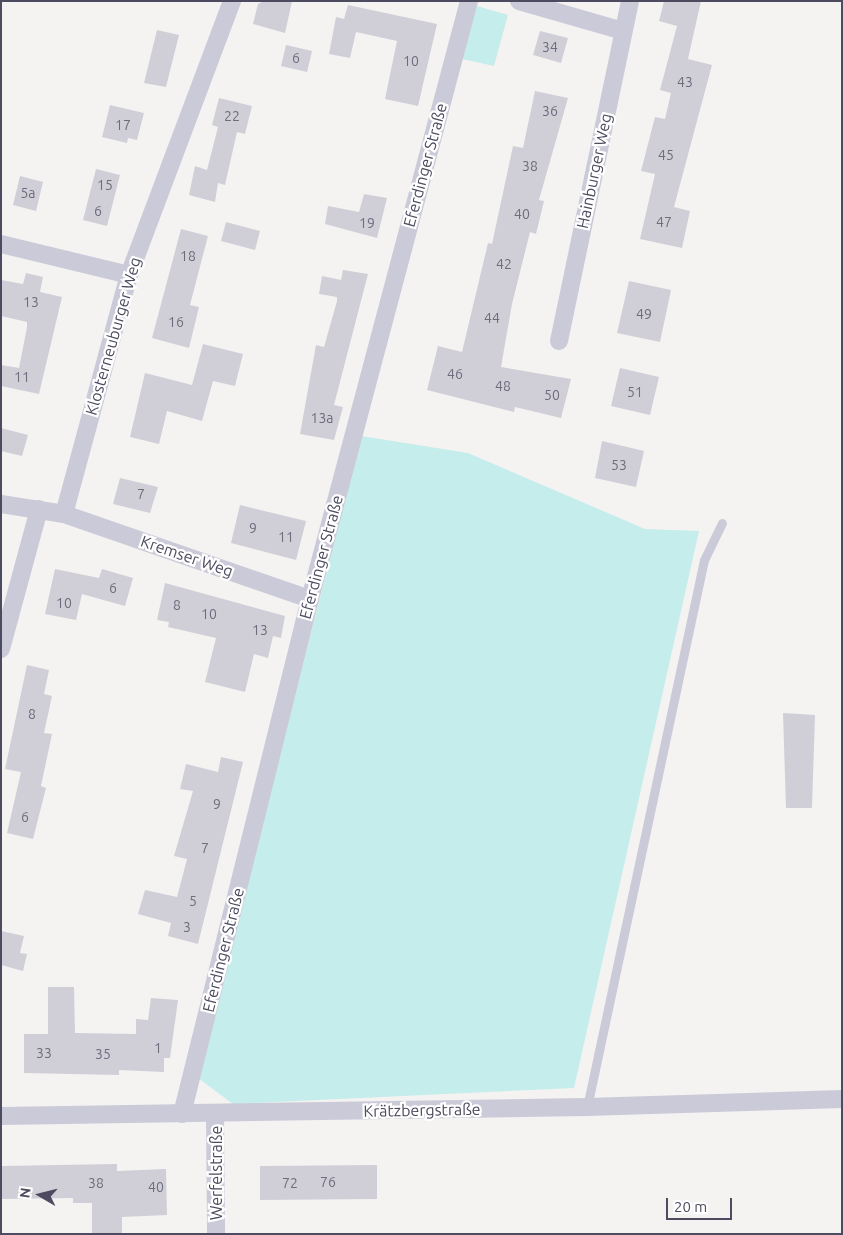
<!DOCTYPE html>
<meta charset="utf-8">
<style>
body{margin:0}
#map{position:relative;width:843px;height:1235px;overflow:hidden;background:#f4f3f2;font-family:Ubuntu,sans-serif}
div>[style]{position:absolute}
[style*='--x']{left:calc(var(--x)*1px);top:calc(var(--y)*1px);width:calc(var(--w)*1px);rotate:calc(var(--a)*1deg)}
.green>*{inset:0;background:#c5edeb}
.building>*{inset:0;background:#d0cfd7}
.service>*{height:9px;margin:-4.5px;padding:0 4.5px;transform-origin:4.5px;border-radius:4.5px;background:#cbcad8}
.minor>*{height:18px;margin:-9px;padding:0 9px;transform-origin:9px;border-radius:9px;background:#cbcad8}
span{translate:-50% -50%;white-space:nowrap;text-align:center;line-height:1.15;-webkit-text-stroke:4.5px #fff;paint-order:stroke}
.number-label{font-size:14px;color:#6d6c7d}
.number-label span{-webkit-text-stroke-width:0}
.street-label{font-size:16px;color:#4c4b5f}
.frame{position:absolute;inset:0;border:2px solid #4c4b5f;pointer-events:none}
.north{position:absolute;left:15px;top:1170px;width:50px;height:50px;-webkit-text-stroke:4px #fff;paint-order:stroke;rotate:278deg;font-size:14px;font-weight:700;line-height:20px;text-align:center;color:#4c4b5f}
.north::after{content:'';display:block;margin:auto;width:18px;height:22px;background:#4c4b5f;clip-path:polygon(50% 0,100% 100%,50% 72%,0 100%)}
.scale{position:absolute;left:666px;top:1198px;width:66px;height:22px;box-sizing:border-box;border:2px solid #4c4b5f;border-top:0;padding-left:6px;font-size:15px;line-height:18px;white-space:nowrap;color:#4c4b5f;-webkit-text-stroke:4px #fff;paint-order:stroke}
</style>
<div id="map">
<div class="green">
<i style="clip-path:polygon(477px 6px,508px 15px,494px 66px,462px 59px)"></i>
<i style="clip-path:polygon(361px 436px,468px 453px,645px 529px,699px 531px,574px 1088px,233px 1104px,198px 1078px)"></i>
</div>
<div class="building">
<i style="clip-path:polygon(264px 1px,292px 1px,285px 33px,253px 24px,258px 4px)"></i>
<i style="clip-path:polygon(664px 1px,701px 1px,688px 59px,712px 65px,674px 207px,690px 211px,682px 248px,640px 239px,655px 174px,641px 171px,655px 117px,665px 119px,671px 93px,660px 90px,677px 26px,659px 21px)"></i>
<i style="clip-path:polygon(348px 5px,437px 24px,418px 106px,385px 99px,397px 41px,356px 32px,350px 58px,329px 54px,336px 17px,344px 19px)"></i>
<i style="clip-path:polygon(157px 30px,179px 35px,166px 87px,144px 83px)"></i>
<i style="clip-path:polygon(540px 31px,568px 38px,561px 63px,533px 55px)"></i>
<i style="clip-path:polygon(286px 45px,312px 51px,307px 72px,281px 66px)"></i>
<i style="clip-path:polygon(535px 91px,568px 98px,539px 200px,544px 201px,536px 234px,530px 232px,512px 304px,501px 367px,571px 379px,561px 418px,515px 407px,514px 412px,427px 390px,438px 346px,462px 352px,488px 243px,492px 244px,513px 146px,523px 148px)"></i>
<i style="clip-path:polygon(219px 98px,252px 106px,245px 134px,237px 132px,225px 185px,218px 183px,215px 202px,189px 195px,195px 166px,207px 170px,218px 127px,212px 125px)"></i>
<i style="clip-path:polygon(110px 105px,144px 113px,137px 140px,128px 138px,127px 143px,102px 137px)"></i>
<i style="clip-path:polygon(96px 169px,120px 175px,107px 226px,83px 220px)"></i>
<i style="clip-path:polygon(20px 176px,43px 182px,36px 211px,13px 205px)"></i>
<i style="clip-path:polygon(364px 194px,387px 198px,377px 238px,325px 224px,328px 206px,359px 212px)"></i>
<i style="clip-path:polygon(226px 222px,260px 231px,255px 250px,221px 241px)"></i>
<i style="clip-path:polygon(181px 229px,208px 236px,190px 305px,199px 307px,189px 348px,152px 338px)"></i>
<i style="clip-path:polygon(343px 270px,368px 274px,334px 405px,343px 407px,334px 440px,300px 434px,316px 345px,324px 347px,337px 301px,337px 297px,319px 294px,322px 276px,341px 280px)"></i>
<i style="clip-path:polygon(26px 273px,43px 277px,40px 292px,62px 297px,39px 394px,1px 386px,1px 365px,19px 368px,27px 327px,27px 322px,1px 316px,1px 280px,23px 284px)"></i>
<i style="clip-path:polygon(629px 281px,671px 290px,660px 342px,617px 333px)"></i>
<i style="clip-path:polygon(203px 344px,243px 354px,235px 386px,213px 381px,202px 421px,167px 411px,159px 444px,130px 437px,145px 373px,192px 385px)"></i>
<i style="clip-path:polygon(620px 368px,659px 377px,650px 415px,611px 406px)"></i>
<i style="clip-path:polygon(1px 428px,28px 435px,22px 456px,1px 451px)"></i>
<i style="clip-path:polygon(602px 441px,644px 451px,636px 487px,595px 478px)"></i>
<i style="clip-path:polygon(120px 478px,158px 487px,150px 513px,113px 504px)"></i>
<i style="clip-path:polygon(240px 505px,306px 521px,296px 560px,231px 543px)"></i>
<i style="clip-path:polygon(55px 569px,99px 578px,102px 569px,133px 578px,125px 606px,82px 594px,76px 620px,45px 614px)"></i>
<i style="clip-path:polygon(165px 583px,285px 616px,281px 638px,273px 636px,268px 658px,254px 654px,245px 692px,205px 682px,216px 638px,168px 627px,169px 622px,157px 620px)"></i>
<i style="clip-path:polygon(27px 665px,49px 670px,44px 694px,52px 696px,44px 733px,52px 734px,41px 786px,46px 788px,33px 839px,7px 833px,21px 772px,5px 769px)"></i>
<i style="clip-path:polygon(783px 713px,815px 715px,812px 808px,786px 808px)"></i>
<i style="clip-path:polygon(221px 757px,243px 762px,198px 944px,168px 936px,171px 923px,138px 914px,145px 890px,177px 897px,187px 859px,174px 856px,193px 791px,180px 789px,186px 764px,218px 772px)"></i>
<i style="clip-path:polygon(1px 931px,24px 936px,20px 953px,27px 954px,23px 971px,1px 965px)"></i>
<i style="clip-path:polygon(48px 987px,74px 987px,75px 1033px,136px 1034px,136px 1019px,148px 1020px,151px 998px,178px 1000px,170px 1058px,164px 1058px,164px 1072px,119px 1070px,119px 1075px,24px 1073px,24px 1034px,48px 1034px)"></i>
<i style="clip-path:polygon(117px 1164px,117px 1171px,166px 1169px,167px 1215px,122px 1217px,122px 1234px,92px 1234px,92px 1203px,73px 1203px,73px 1198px,1px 1199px,1px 1166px)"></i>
<i style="clip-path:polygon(377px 1165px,377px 1199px,260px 1200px,260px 1166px)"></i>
</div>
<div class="service">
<i style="--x:587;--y:1107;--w:559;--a:-77.93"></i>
<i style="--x:704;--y:560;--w:41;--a:-64.1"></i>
</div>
<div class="minor">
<i style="--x:519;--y:1;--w:108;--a:16.1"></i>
<i style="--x:1;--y:244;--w:132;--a:13.6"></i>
<i style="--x:559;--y:341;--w:347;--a:-78.2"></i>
<i style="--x:1;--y:504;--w:64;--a:9"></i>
<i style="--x:64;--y:514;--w:260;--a:19.1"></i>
<i style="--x:64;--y:514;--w:248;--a:-74.8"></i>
<i style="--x:129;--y:275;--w:293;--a:-69.4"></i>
<i style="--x:1;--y:649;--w:145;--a:-74.8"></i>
<i style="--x:215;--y:1113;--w:121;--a:89.5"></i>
<i style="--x:182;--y:1114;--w:531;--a:-76.04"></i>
<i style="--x:310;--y:599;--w:619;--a:-75.11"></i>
<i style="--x:1;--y:1116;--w:586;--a:-0.88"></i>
<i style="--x:587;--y:1107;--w:255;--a:-1.8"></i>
</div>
<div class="number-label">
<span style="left:550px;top:47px">34</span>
<span style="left:296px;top:58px">6</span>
<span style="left:411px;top:61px">10</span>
<span style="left:685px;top:82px">43</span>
<span style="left:550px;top:111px">36</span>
<span style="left:232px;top:116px">22</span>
<span style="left:123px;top:125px">17</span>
<span style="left:666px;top:155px">45</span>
<span style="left:530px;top:166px">38</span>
<span style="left:105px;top:185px">15</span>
<span style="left:28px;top:193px">5a</span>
<span style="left:98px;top:211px">6</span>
<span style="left:522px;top:214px">40</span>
<span style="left:664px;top:222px">47</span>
<span style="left:367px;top:223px">19</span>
<span style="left:188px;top:256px">18</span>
<span style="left:504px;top:264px">42</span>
<span style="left:31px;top:302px">13</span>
<span style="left:644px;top:314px">49</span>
<span style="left:492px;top:318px">44</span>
<span style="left:176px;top:322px">16</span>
<span style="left:455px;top:374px">46</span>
<span style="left:22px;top:377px">11</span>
<span style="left:503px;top:386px">48</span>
<span style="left:635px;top:392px">51</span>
<span style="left:552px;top:395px">50</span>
<span style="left:322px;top:418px">13a</span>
<span style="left:619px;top:465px">53</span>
<span style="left:141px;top:494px">7</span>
<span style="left:253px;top:528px">9</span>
<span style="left:286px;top:537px">11</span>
<span style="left:113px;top:588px">6</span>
<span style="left:64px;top:603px">10</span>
<span style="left:177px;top:605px">8</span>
<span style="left:209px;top:614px">10</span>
<span style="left:260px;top:630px">13</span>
<span style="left:32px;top:714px">8</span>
<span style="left:217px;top:804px">9</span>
<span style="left:25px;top:817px">6</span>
<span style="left:205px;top:848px">7</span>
<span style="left:193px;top:901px">5</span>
<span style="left:187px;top:927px">3</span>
<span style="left:158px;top:1048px">1</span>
<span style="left:44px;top:1053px">33</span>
<span style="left:103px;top:1054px">35</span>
<span style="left:328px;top:1182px">76</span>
<span style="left:96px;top:1183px">38</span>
<span style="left:290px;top:1183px">72</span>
<span style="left:156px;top:1187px">40</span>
</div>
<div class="street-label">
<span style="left:425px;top:165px;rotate:-75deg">Eferdinger Straße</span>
<span style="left:594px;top:171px;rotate:-78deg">Hainburger Weg</span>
<span style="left:113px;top:336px;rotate:-74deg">Klosterneuburger Weg</span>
<span style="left:187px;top:556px;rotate:19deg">Kremser Weg</span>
<span style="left:321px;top:557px;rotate:-75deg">Eferdinger Straße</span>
<span style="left:223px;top:950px;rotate:-76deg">Eferdinger Straße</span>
<span style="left:422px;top:1110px;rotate:-1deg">Krätzbergstraße</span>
<span style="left:216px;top:1173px;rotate:-90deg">Werfelstraße</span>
</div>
<div class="frame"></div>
<div class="north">N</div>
<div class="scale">20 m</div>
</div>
